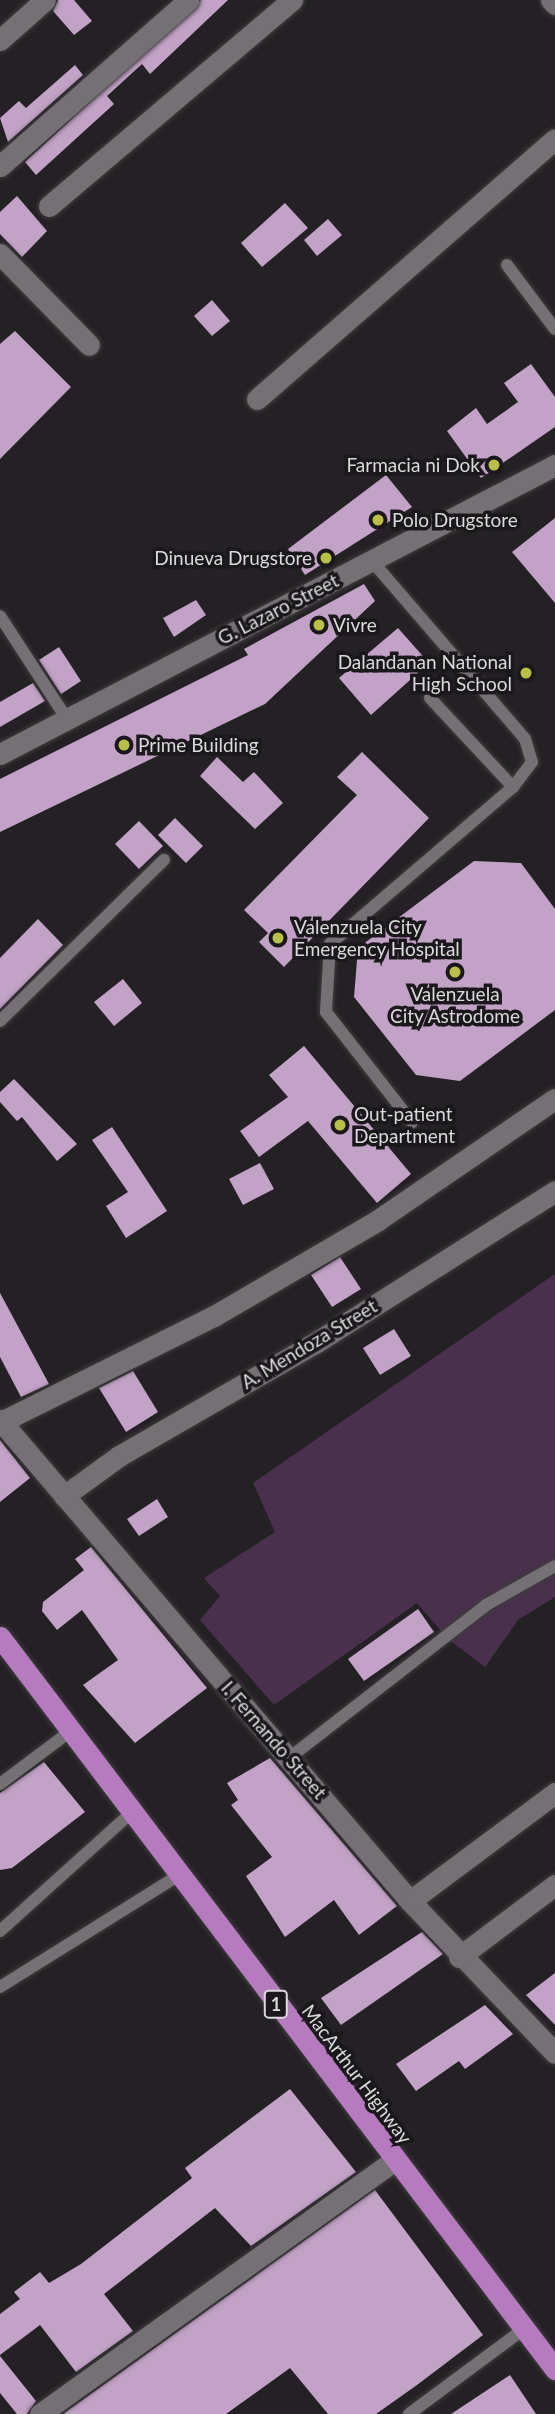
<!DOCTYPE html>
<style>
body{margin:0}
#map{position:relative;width:555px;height:2414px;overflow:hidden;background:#242124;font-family:Lato,sans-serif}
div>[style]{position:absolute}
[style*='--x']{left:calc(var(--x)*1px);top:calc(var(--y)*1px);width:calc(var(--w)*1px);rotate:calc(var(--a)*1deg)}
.green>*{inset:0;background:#49304c}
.building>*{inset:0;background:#c2a2c6}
.roads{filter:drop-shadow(0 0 2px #3e3c3e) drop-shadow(0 0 2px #3e3c3e)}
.lane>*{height:12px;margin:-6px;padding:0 6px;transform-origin:6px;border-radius:6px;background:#747074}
.street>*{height:21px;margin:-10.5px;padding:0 10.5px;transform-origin:10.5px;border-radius:10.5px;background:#747074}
.secondary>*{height:21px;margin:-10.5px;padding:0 10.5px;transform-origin:10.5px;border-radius:10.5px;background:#747074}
.highway>*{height:21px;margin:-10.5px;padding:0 10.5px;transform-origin:10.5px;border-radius:10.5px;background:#b67abe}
.dots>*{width:19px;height:19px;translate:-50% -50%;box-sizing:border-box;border:4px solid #1a181b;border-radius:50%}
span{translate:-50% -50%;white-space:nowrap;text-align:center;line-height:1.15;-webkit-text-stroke:7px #1a181b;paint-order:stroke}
.shield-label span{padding:2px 5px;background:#1a181b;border:2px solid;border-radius:5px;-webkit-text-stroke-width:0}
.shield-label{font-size:18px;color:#dbd9db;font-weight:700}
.poi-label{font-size:19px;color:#dbd9db}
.right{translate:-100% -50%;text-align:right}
.left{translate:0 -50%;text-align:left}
.street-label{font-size:19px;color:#dbd9db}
</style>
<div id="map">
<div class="green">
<i style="clip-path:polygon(555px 1274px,555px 1597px,518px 1620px,485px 1667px,448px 1639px,417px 1603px,274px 1705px,200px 1620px,220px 1596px,204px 1578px,275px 1532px,253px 1483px)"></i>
</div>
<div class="building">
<i style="clip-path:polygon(58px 0,74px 0,92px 21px,74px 35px,53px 11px)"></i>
<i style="clip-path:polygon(201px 0,228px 0,150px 74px,142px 64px,107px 96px,114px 104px,36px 175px,25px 162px)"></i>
<i style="clip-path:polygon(75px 65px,83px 75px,8px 142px,0 118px,19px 101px,26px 108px)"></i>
<i style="clip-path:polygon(17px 196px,47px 231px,22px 257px,0 234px,0 212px)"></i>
<i style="clip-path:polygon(285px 203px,308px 228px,262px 267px,241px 243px)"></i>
<i style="clip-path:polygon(328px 219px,342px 235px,317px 256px,304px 240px)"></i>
<i style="clip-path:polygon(212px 300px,230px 321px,212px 336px,194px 316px)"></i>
<i style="clip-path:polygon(15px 331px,71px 387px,0 459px,0 344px)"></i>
<i style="clip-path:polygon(531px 364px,555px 397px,555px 427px,481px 478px,447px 431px,476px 408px,487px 424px,518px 402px,504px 383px)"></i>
<i style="clip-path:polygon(386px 475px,412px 507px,305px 575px,288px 549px)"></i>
<i style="clip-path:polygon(555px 518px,555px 603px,512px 552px)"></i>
<i style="clip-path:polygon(364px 584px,375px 601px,265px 704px,0 832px,0 779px,248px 655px,244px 649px)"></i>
<i style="clip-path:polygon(196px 600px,206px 615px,174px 637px,163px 618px)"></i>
<i style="clip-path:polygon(398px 628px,429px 663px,371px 715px,339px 678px)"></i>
<i style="clip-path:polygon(59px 647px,81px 681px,61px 694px,39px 660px)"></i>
<i style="clip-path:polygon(33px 683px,45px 701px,0 727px,0 702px)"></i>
<i style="clip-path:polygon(362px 752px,429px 818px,284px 967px,259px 942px,268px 933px,244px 910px,357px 795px,337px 777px)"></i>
<i style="clip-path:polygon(217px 757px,243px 782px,254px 772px,283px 803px,255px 829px,200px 776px)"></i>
<i style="clip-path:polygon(175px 818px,203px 846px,186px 863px,158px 835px)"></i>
<i style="clip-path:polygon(139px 821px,163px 846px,139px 869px,115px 844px)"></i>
<i style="clip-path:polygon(474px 861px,521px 863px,555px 909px,555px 1010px,460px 1081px,416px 1075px,354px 997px,358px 948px)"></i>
<i style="clip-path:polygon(38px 919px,63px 945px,0 1009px,0 958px)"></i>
<i style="clip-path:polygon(123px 979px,142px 1003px,114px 1026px,94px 1002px)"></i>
<i style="clip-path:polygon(304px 1046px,411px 1174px,377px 1203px,308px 1121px,259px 1157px,240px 1131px,288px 1097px,269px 1075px)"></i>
<i style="clip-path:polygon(14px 1079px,77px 1144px,57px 1161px,22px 1117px,17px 1121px,0 1102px,0 1092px)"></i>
<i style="clip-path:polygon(112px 1127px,167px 1211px,126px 1238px,106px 1206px,128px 1192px,92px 1140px)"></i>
<i style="clip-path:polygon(260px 1163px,274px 1189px,243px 1205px,229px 1179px)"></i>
<i style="clip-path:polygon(340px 1257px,361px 1289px,332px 1307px,311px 1275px)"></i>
<i style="clip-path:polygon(0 1293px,49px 1384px,21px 1397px,0 1357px)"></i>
<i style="clip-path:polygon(394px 1329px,411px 1356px,380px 1375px,363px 1348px)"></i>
<i style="clip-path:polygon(133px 1371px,158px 1412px,126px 1432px,99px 1388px)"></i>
<i style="clip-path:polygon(0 1440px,30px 1478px,0 1502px)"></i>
<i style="clip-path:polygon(157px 1499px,168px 1517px,139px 1536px,127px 1519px)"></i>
<i style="clip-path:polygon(91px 1547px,207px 1688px,135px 1743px,83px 1685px,118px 1660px,82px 1610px,57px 1630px,42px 1611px,43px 1602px,84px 1570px,75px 1559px)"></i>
<i style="clip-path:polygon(418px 1609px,434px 1632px,364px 1681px,348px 1659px)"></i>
<i style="clip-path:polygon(270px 1758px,397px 1906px,359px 1935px,334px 1900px,285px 1937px,246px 1876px,272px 1857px,231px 1805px,238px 1800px,227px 1783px)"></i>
<i style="clip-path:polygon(44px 1762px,85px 1812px,12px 1868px,0 1870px,0 1793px)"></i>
<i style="clip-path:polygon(422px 1932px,443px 1954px,341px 2025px,321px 1998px)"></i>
<i style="clip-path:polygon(555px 1973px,555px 2025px,526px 1995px)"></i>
<i style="clip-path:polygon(485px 2005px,513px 2034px,465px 2069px,459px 2061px,416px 2091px,396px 2064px)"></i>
<i style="clip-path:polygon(290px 2089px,356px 2172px,251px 2246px,215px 2208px,104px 2294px,133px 2331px,76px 2372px,40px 2325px,0 2355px,0 2314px,20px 2299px,14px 2292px,40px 2272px,49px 2283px,81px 2264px,192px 2178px,185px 2168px)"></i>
<i style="clip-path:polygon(375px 2190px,483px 2335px,417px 2385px,376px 2414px,328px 2414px,290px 2368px,226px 2414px,63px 2414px)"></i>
<i style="clip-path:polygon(0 2356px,36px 2401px,27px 2414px,17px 2414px,0 2393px)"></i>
<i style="clip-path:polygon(510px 2375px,536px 2414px,451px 2414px)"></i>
</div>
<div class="roads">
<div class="lane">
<i style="--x:507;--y:265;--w:80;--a:53.1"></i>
<i style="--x:372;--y:561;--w:235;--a:49.3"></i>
<i style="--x:525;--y:739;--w:24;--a:73"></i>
<i style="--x:532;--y:762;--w:31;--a:127"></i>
<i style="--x:513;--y:787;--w:241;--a:139.4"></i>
<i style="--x:330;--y:944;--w:68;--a:93.4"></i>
<i style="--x:326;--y:1012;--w:140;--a:52"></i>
<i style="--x:0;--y:616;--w:123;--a:57"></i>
<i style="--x:430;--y:698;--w:122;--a:47"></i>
<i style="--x:0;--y:1021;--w:230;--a:-44.5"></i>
<i style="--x:289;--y:1758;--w:249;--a:-37.8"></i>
<i style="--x:486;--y:1605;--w:79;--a:-29.5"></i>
<i style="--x:0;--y:1784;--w:90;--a:-36.9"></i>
<i style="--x:0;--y:1931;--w:178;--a:-42"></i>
<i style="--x:0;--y:1987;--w:211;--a:-32"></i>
<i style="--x:409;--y:2414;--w:143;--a:-36.5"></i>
</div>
<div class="street">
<i style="--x:551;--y:0;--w:6;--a:45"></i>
<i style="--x:0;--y:40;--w:60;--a:-41.6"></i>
<i style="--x:0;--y:166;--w:251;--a:-41.4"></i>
<i style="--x:49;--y:206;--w:319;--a:-40.3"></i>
<i style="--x:0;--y:254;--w:127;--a:45.6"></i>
<i style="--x:257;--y:399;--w:395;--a:-41.1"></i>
<i style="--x:0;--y:1420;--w:632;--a:49.56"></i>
<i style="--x:410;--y:1901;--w:210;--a:46.4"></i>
<i style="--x:1;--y:1422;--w:238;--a:-26.5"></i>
<i style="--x:214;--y:1316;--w:190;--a:-30.3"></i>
<i style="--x:378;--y:1220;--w:214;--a:-34.4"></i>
<i style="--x:64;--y:1496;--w:68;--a:-36"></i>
<i style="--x:119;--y:1456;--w:226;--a:-30"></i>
<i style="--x:315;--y:1343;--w:284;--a:-32.3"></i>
<i style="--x:410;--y:1901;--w:181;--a:-36.7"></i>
<i style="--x:459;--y:1957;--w:120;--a:-36.9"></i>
<i style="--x:40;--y:2414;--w:434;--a:-35.6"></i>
</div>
<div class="secondary">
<i style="--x:0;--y:754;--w:626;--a:-27.51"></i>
</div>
<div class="highway">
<i style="--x:0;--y:1637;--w:919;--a:52.83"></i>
</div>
</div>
<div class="dots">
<i style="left:494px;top:465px;background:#b9c046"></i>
<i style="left:378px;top:520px;background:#b9c046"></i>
<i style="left:326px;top:558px;background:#b9c046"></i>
<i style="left:319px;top:625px;background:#b9c046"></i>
<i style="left:526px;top:673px;background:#b9c046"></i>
<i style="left:124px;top:745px;background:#b9c046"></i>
<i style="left:278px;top:938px;background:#b9c046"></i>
<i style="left:455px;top:972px;background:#b9c046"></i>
<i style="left:340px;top:1125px;background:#b9c046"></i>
</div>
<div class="shield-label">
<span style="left:276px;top:2004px">1</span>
</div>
<div class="poi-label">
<span class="right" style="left:480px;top:465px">Farmacia ni Dok</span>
<span class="left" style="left:392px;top:520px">Polo Drugstore</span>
<span class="right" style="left:312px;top:558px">Dinueva Drugstore</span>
<span class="left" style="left:333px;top:625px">Vivre</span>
<span class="right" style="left:512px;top:673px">Dalandanan National<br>High School</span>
<span class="left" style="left:138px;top:745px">Prime Building</span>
<span class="left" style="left:294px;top:938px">Valenzuela City<br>Emergency Hospital</span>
<span style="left:455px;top:1005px">Valenzuela<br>City Astrodome</span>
<span class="left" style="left:354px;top:1125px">Out-patient<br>Department</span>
</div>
<div class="street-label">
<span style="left:278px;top:609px;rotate:-27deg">G. Lazaro Street</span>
<span style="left:309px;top:1344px;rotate:-31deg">A. Mendoza Street</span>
<span style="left:274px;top:1740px;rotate:49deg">I. Fernando Street</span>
<span style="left:357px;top:2074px;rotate:53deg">MacArthur Highway</span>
</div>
</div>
